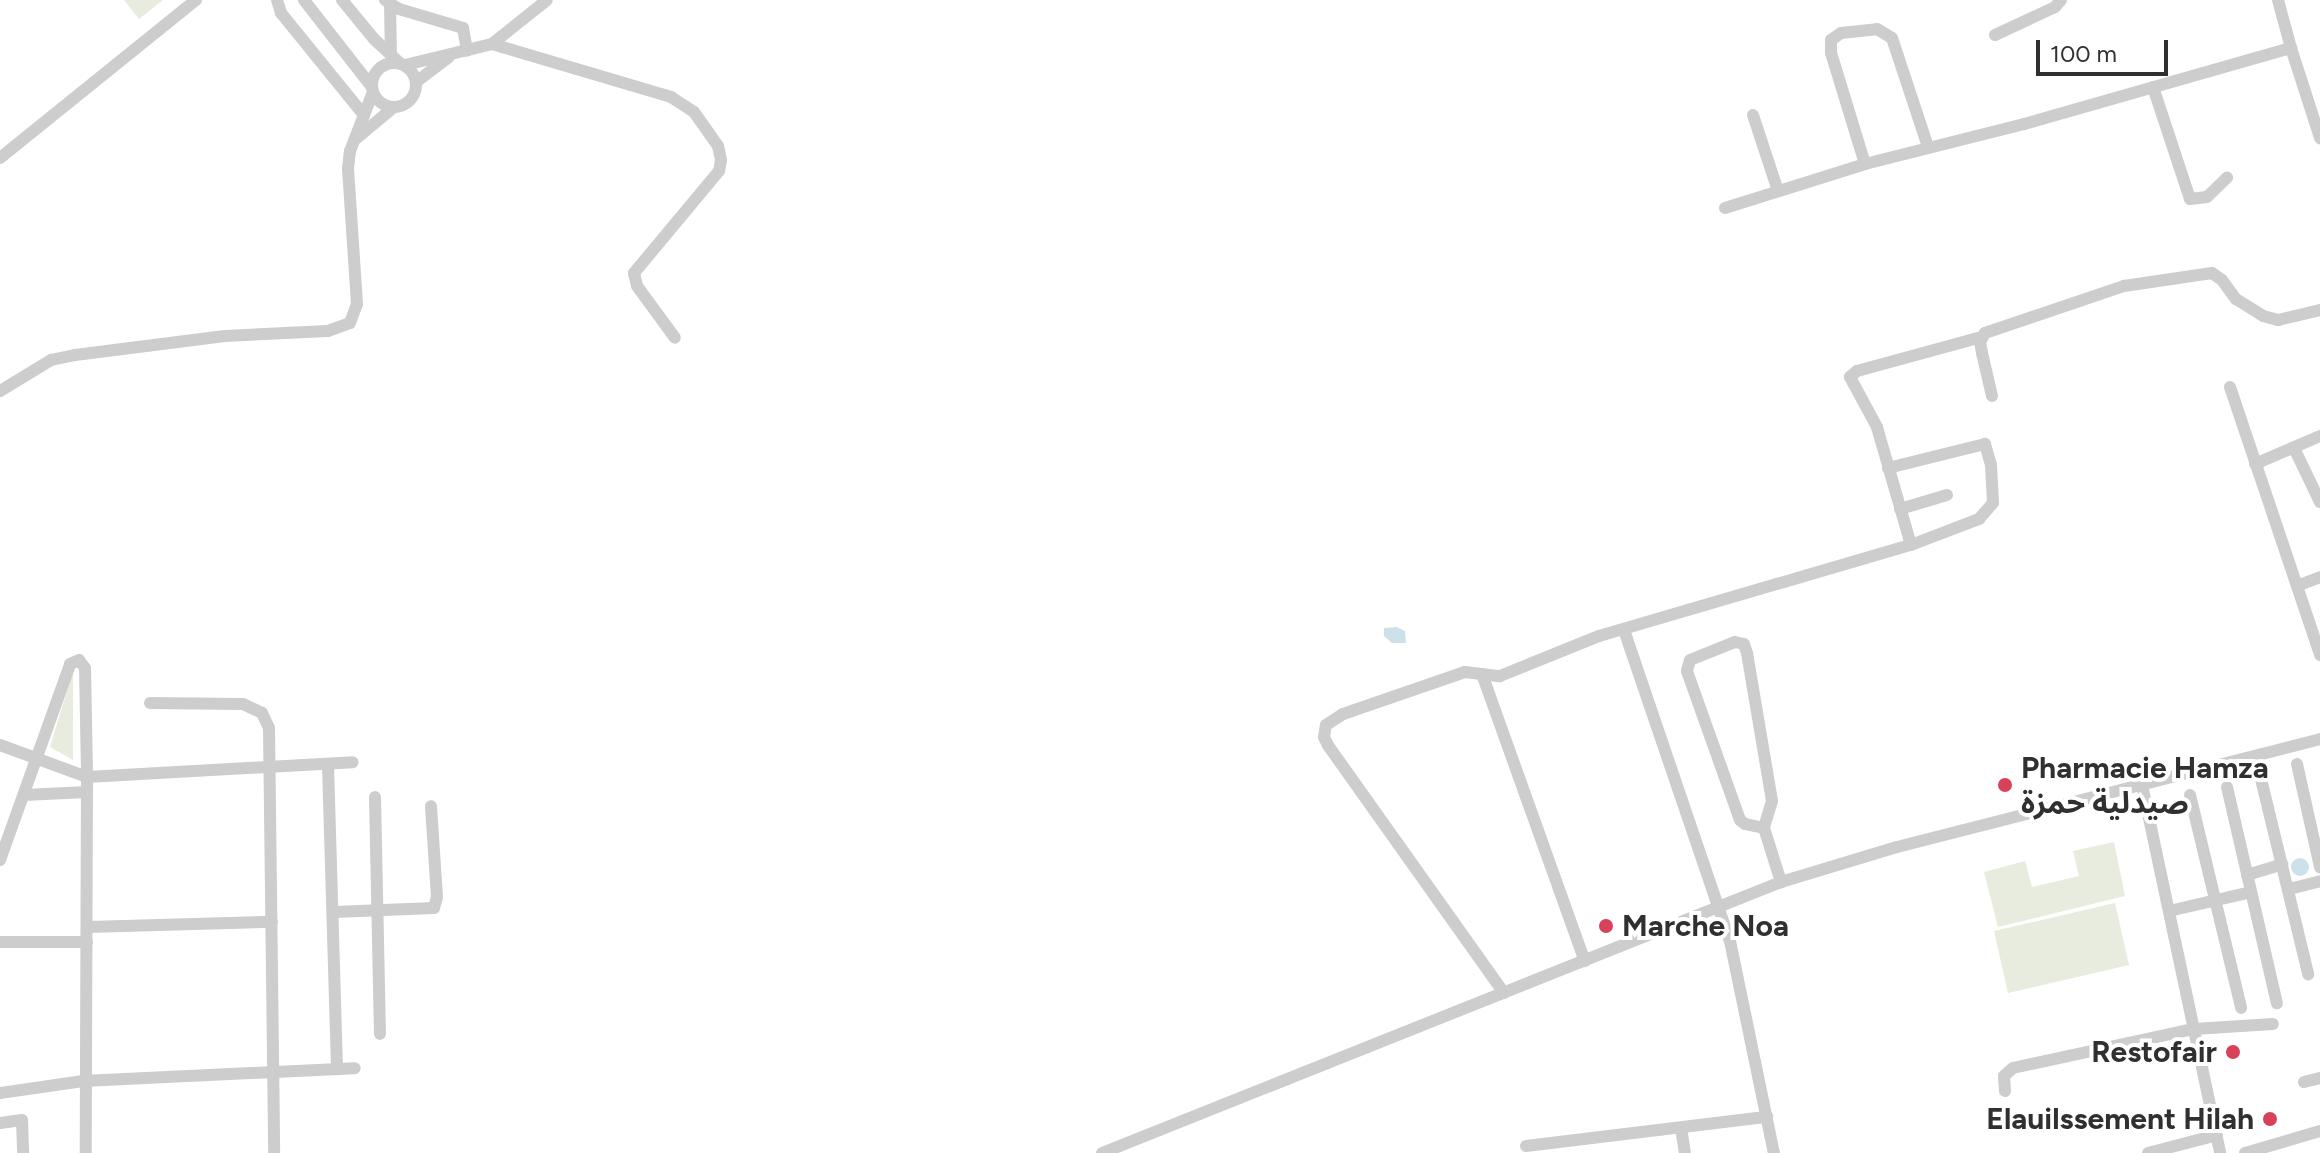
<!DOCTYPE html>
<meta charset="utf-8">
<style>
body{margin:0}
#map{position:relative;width:2320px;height:1153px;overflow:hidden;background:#fff;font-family:Figtree,"Noto Sans Arabic",sans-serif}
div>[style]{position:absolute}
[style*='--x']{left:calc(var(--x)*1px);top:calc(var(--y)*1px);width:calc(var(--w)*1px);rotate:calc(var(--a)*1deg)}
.green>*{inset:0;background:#e7ecdf}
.water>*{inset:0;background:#cde1ea}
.round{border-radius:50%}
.minor>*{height:12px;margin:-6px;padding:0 6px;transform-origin:6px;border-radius:6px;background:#cdcdcd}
.minor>.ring{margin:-6px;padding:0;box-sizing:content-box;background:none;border:12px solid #cdcdcd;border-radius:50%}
.dots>*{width:22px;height:22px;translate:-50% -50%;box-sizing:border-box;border:4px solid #fff;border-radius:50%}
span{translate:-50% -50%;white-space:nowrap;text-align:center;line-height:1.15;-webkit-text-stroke:8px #fff;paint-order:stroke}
.poi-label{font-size:30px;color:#303030;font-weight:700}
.left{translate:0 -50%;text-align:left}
.right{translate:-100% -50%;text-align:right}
.scale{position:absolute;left:2036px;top:40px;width:132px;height:36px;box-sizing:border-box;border:4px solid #303030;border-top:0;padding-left:10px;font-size:24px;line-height:28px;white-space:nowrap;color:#303030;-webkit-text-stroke:6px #fff;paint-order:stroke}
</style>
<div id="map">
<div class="green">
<i style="clip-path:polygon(124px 0,163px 0,139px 19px)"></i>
<i style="clip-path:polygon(73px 671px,73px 760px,50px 747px)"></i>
<i style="clip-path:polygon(2114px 842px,2125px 896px,1998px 927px,1984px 872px,2025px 861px,2032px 887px,2079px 876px,2073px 851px)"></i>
<i style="clip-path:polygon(2115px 903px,2129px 965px,2008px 993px,1994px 931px)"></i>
</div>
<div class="water">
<i style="clip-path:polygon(1397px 627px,1405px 631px,1406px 643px,1392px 643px,1384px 636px,1384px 628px)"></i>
<i class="round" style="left:2291px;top:858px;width:18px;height:18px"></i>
</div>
<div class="minor">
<i style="--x:277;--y:0;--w:14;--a:73"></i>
<i style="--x:281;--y:13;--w:132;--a:50.9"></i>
<i style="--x:304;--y:0;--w:110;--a:52"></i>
<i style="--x:342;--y:0;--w:50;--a:50.6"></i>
<i style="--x:374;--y:39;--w:35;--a:43"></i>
<i style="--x:385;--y:0;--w:17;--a:33"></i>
<i style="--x:399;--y:9;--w:67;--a:16.5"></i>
<i style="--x:463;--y:28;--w:23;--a:80"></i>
<i style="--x:390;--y:5;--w:50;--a:88.9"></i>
<i style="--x:1995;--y:35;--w:66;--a:-25"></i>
<i style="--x:2055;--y:7;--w:9;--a:-49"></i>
<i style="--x:492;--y:44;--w:187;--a:16.5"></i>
<i style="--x:671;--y:97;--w:27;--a:33"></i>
<i style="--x:694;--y:112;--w:42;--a:54.8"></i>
<i style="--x:718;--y:146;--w:14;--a:78"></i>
<i style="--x:721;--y:160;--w:11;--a:100"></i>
<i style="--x:719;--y:171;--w:133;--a:129.8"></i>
<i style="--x:634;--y:273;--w:13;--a:77"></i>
<i style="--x:637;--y:286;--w:64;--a:53.8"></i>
<i style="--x:2291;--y:48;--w:95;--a:72.1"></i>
<i class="ring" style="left:372px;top:63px;width:32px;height:32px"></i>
<i style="--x:405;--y:65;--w:89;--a:-13.6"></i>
<i style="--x:492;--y:44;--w:70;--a:-38.7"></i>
<i style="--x:416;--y:82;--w:41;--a:-37.1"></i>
<i style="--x:2153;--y:87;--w:118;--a:71.7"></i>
<i style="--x:2190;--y:199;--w:17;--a:-7"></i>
<i style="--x:2207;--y:197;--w:28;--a:-44"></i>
<i style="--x:1753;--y:115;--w:80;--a:71.8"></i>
<i style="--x:357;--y:138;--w:48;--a:-40"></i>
<i style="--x:0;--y:158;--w:252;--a:-38.9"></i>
<i style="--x:1865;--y:164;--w:116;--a:-107"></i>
<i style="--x:1831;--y:53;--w:13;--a:-90"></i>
<i style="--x:1831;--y:40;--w:12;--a:-35"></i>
<i style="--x:1841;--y:33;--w:36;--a:-6"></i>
<i style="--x:1877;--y:29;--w:17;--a:31"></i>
<i style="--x:1892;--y:38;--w:115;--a:71.7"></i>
<i style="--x:1725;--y:208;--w:147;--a:-17.4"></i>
<i style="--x:1865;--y:164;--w:164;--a:-14.1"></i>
<i style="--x:2024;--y:124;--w:278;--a:-15.9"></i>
<i style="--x:2291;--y:48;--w:50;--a:-105.2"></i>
<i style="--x:2230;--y:387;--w:283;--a:71.4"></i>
<i style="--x:0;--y:391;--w:60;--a:-31.3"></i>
<i style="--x:51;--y:360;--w:25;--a:-12"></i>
<i style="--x:75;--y:355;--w:151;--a:-7.2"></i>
<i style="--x:225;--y:336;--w:103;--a:-2.8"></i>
<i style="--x:328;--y:331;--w:23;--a:-20"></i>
<i style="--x:350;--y:323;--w:20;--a:-70"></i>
<i style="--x:357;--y:304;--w:135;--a:-93.8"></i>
<i style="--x:348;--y:169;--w:18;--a:-84"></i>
<i style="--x:350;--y:151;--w:63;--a:-68.7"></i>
<i style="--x:1992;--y:396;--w:44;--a:-103.1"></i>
<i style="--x:1982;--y:353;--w:11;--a:-100"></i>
<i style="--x:1980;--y:342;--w:10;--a:-61"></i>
<i style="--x:1985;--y:333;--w:147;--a:-18.7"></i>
<i style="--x:2124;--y:286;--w:89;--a:-8.4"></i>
<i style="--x:2212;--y:273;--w:12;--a:35"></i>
<i style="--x:2222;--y:280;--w:24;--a:54"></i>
<i style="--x:2236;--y:299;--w:32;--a:32"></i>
<i style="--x:2263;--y:316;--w:16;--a:15"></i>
<i style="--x:2278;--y:320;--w:43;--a:-13.4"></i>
<i style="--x:2294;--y:448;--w:60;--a:64.3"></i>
<i style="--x:2255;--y:464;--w:71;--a:-23.3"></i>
<i style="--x:1900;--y:509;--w:49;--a:-16.6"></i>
<i style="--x:1911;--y:545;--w:123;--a:-106.1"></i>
<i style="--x:1877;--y:427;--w:57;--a:-118.4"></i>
<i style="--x:1850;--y:377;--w:9;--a:-41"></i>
<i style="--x:1857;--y:371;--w:129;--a:-15.3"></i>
<i style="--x:2297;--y:586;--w:25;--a:-21"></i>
<i style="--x:1624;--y:630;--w:329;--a:71.2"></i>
<i style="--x:1730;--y:941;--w:217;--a:78.3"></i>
<i style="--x:1482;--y:674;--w:305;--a:70.3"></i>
<i style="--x:150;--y:703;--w:93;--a:0.6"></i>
<i style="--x:243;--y:704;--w:21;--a:25"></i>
<i style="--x:262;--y:713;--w:17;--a:65"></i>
<i style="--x:269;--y:728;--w:425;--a:89.3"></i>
<i style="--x:0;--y:745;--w:93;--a:20.2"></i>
<i style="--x:87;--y:777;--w:266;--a:-3.2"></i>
<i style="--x:2297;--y:764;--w:106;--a:77.4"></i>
<i style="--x:328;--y:765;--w:302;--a:88.3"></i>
<i style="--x:2261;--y:779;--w:201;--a:76.4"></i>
<i style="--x:2142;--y:785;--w:376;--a:78"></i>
<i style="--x:2227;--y:787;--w:222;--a:77"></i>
<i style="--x:24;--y:795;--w:63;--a:-2.7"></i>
<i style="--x:2190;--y:795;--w:219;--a:76.5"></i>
<i style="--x:375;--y:797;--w:237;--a:88.8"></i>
<i style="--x:1764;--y:828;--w:19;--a:-168"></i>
<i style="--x:1745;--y:824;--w:6;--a:-141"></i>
<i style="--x:1740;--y:820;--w:158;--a:-109.6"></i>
<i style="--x:1687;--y:671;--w:11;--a:-75"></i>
<i style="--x:1690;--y:660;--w:48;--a:-21.8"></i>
<i style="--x:1735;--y:642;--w:9;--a:13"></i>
<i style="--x:1744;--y:644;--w:9;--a:72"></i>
<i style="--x:1747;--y:653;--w:150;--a:80.4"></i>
<i style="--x:1772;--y:801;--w:28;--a:107"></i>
<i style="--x:1764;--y:828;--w:57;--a:72.5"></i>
<i style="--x:0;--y:860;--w:208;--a:-70.3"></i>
<i style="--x:70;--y:664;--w:10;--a:-24"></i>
<i style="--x:79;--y:660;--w:10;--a:53"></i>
<i style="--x:85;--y:668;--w:109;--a:88.9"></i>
<i style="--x:87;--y:777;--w:376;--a:90.2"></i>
<i style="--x:2247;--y:875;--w:37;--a:-17"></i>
<i style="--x:2289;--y:889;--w:32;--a:-14"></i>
<i style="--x:2169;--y:911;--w:84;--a:-13"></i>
<i style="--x:334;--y:912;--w:100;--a:-2.3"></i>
<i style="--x:434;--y:908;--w:11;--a:-75"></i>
<i style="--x:437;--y:897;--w:91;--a:-93.8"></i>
<i style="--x:88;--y:927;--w:184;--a:-1.6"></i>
<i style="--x:0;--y:942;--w:87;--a:0"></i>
<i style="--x:1504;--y:993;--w:304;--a:-125.4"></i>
<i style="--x:1328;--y:745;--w:9;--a:-117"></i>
<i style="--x:1324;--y:737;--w:12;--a:-81"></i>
<i style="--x:1326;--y:725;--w:20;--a:-33"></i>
<i style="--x:1343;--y:714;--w:129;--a:-19"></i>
<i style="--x:1465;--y:672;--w:35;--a:7"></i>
<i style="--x:1500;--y:676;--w:107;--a:-22"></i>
<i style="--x:1599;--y:636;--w:325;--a:-16.3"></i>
<i style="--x:1911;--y:545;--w:73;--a:-20.9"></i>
<i style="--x:1979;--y:519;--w:21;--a:-49"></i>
<i style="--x:1993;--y:503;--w:38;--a:-93"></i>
<i style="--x:1991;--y:465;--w:22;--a:-106"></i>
<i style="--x:1985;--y:444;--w:100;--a:166.1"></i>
<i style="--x:2304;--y:1082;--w:16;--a:-14"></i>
<i style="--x:2005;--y:1091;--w:15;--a:-94"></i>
<i style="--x:2004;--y:1076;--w:12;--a:-42"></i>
<i style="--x:2013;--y:1068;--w:185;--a:-12.2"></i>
<i style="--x:2194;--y:1029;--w:79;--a:-3.6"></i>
<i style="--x:0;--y:1093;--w:84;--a:-8.2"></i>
<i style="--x:83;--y:1081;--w:272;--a:-2.7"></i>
<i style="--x:0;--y:1123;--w:22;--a:-8"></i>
<i style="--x:22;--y:1120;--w:33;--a:88"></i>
<i style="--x:1681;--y:1128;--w:25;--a:81"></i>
<i style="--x:1526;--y:1146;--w:243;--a:-6.9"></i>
<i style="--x:1102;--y:1153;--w:731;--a:-21.76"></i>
<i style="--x:1781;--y:882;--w:121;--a:-16.8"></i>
<i style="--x:1897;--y:847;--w:437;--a:-14.3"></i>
<i style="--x:2148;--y:1153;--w:71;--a:-14.6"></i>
<i style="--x:2245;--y:1153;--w:78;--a:-16.3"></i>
</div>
<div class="dots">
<i style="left:2005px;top:785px;background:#d8415a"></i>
<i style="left:1606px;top:926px;background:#d8415a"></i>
<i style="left:2233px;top:1052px;background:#d8415a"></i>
<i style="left:2270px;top:1119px;background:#d8415a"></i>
</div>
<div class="poi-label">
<span class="left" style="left:2021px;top:785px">Pharmacie Hamza<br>صيدلية حمزة</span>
<span class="left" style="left:1622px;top:926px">Marche Noa</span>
<span class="right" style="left:2217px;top:1052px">Restofair</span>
<span class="right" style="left:2254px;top:1119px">Elauilssement Hilah</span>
</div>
<div class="scale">100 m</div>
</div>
